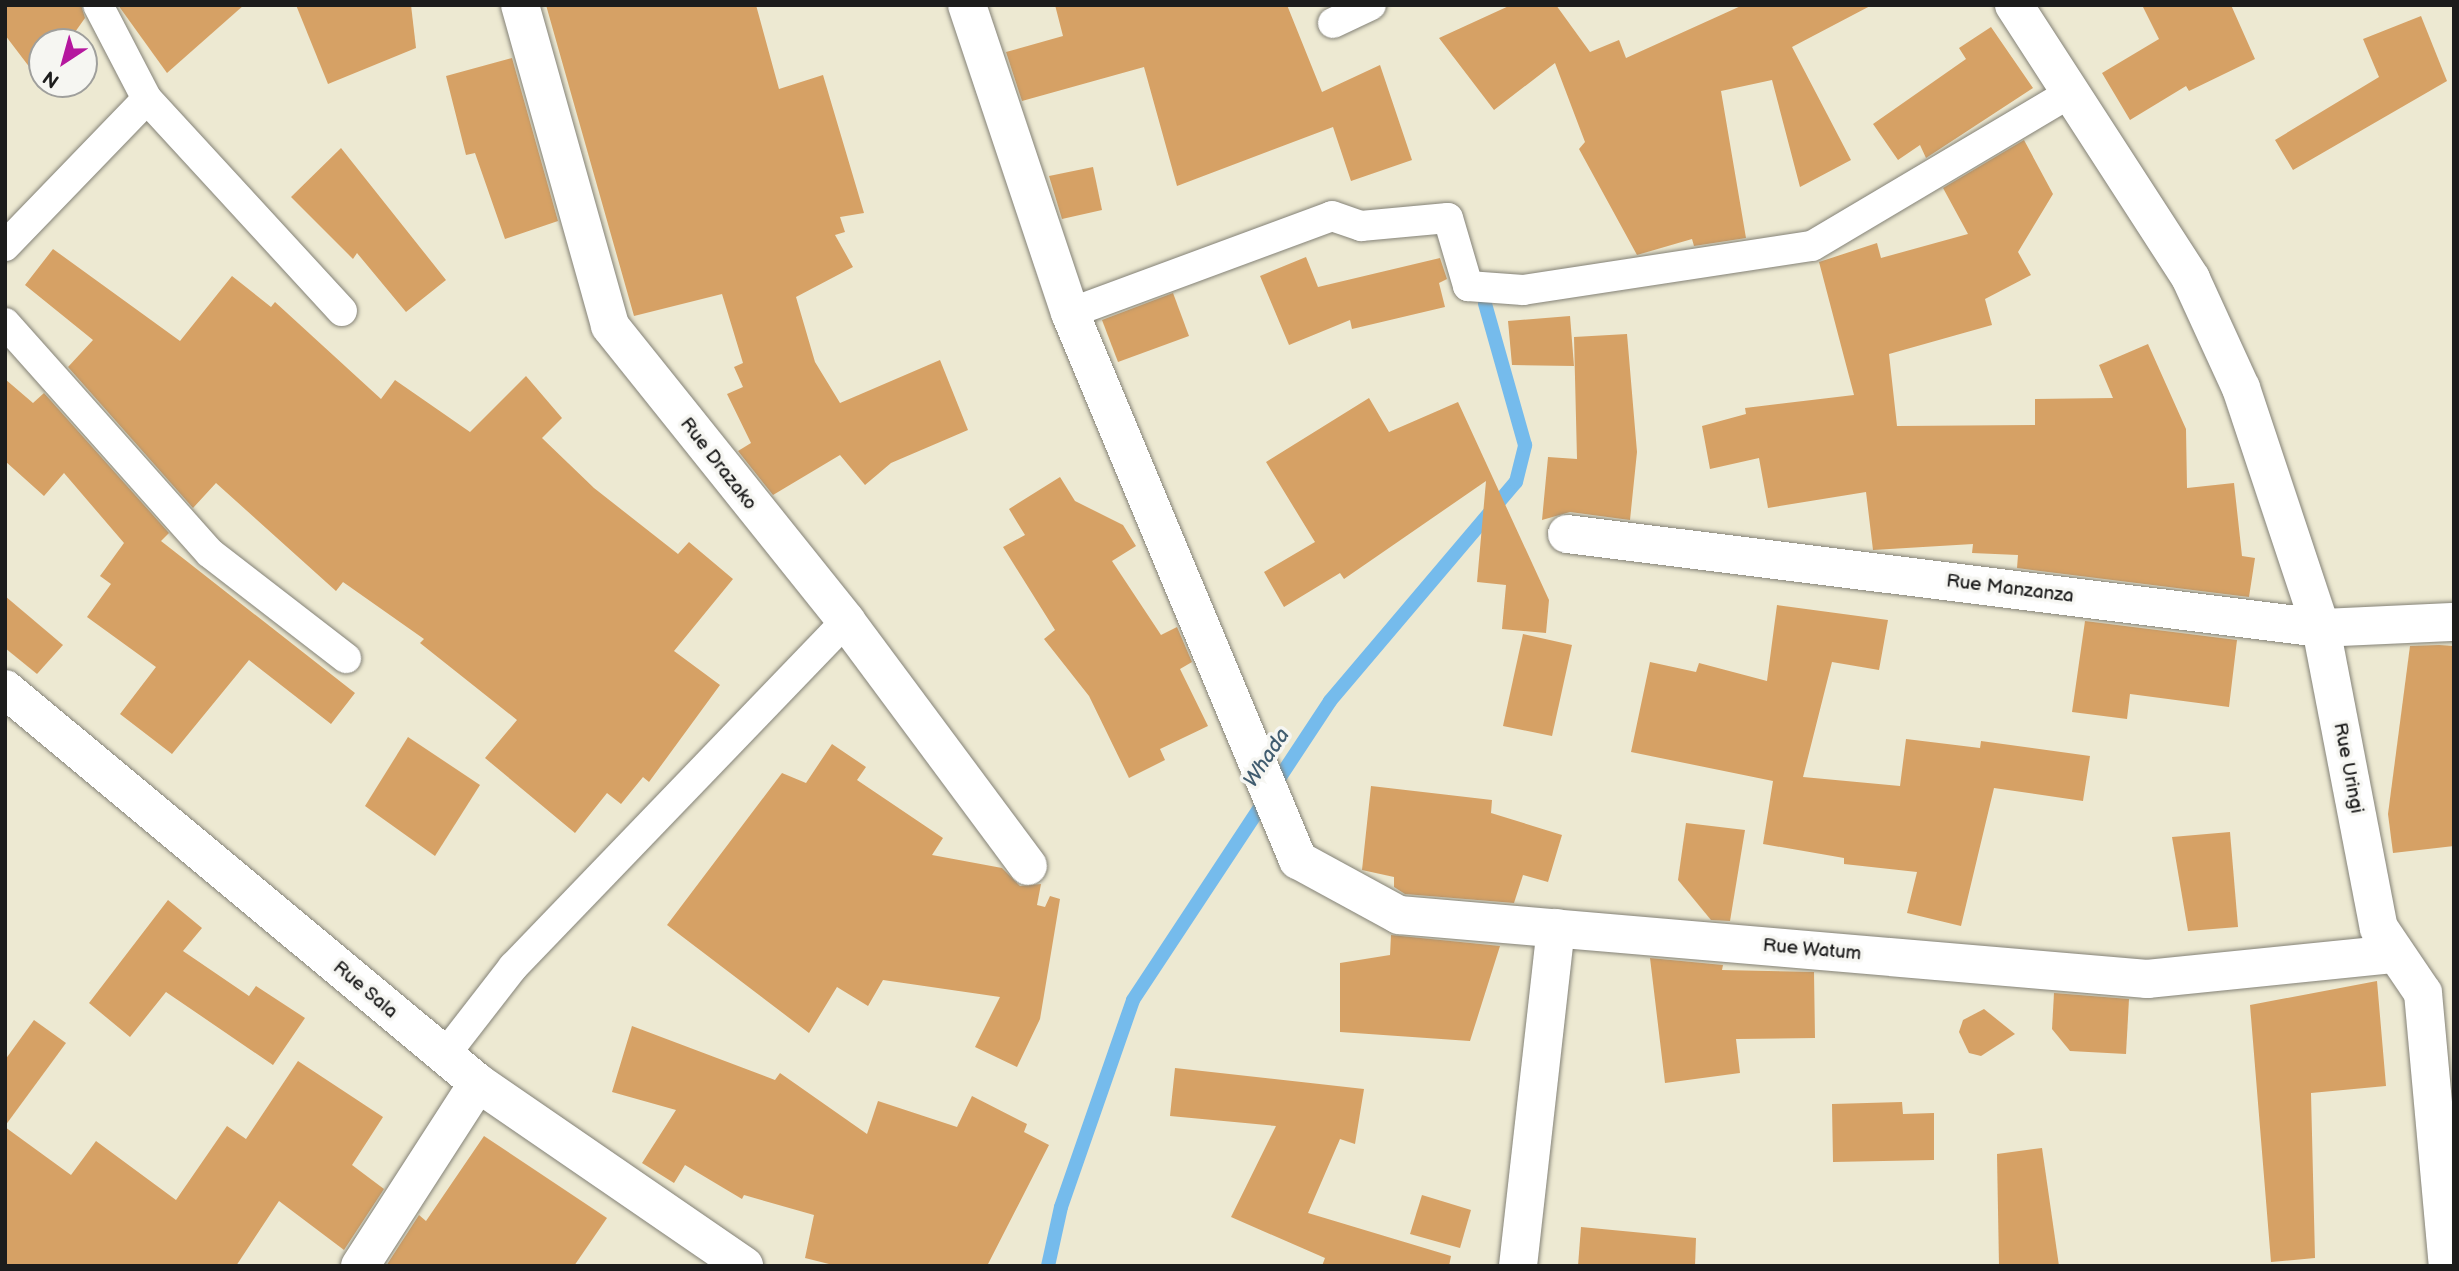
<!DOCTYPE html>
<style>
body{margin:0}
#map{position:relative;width:2459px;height:1271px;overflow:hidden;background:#ede9d2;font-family:"Balsamiq Sans",sans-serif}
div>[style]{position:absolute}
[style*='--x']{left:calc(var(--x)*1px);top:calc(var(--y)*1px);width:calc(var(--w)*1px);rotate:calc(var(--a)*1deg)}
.stream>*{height:14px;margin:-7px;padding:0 7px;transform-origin:7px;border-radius:7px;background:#75bbec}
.building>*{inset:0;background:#d6a165}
.roads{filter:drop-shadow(0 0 2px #848277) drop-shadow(0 0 2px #848277)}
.lane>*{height:30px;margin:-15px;padding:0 15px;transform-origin:15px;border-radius:15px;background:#fff}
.street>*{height:38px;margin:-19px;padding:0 19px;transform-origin:19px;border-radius:19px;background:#fff}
span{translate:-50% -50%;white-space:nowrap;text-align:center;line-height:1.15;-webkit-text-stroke:7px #f6f6f2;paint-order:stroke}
.street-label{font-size:19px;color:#1c1c1c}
.water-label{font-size:21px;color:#405c6f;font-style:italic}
.frame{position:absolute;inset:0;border:7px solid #1c1c1c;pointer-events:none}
.north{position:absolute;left:28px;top:28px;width:70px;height:70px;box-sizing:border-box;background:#f6f6f2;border:2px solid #9f9f9c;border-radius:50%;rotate:216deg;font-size:19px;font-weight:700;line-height:28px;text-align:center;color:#1c1c1c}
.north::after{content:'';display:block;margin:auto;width:24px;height:32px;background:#b5179e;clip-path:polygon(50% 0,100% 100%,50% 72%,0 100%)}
</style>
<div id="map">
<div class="stream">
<i style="--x:1048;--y:1266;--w:60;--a:-77.6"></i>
<i style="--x:1061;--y:1207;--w:219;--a:-70.8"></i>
<i style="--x:1133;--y:1000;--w:358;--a:-56.6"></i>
<i style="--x:1330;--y:701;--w:287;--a:-49.7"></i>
<i style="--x:1516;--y:482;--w:38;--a:-76"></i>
<i style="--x:1525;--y:445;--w:147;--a:-105.8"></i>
</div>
<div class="building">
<i style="clip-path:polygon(5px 5px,81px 5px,85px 18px,68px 42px,42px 42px,40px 81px,5px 35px)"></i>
<i style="clip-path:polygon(118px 5px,244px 5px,167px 73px)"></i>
<i style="clip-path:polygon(296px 5px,411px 5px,416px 48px,328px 84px)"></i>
<i style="clip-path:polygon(546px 5px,756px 5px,779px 89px,823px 75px,864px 213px,840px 217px,845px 232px,835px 235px,853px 267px,796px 297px,815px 362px,840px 403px,940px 360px,968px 430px,891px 463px,865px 485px,840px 455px,773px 495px,738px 451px,751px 443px,727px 394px,743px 387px,734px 367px,743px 363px,722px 294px,634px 316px)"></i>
<i style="clip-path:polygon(1055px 5px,1287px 5px,1322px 92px,1380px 65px,1412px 160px,1351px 181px,1333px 127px,1177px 186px,1144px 67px,1022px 101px,1006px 52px,1063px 36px)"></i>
<i style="clip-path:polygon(1511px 5px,1556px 5px,1590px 52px,1619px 40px,1626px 58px,1743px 5px,1872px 5px,1792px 47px,1851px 160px,1800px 187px,1772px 80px,1721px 91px,1746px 238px,1694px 246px,1692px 239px,1637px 255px,1579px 149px,1585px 142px,1555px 63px,1494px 110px,1439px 38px)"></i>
<i style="clip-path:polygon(2142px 5px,2231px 5px,2255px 59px,2189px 91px,2186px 86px,2130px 120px,2102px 73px,2159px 39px)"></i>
<i style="clip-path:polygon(2421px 16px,2447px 81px,2293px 170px,2275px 140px,2379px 77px,2363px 39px)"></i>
<i style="clip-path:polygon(1991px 27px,2033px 88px,1926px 158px,1920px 145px,1898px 160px,1873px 124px,1966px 59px,1959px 48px)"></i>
<i style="clip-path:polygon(512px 58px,558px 221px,505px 239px,475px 153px,466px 155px,446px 76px)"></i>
<i style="clip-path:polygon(2024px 140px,2053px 194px,2018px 252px,2031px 275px,1985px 299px,1992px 325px,1889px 354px,1897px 426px,2035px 425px,2035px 399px,2113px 398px,2099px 365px,2148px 344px,2186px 429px,2187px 488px,2234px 483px,2242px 556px,2255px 558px,2249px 597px,2017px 568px,2018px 555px,1972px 553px,1973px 544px,1873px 550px,1866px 492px,1768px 508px,1759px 458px,1710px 469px,1702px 426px,1746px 414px,1745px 408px,1854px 395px,1819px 262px,1877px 243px,1881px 258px,1968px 234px,1943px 188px)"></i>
<i style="clip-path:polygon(341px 148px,446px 280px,406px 312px,357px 253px,353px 259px,291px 197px)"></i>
<i style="clip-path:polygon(1093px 167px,1102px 210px,1062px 219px,1049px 176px)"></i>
<i style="clip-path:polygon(53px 249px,180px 341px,232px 276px,271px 307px,275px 302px,381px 399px,395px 380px,470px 432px,526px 376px,562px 418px,542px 438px,594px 488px,678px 554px,689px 542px,733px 579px,674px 651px,720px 685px,649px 782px,643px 777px,621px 804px,607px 793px,575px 833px,485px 758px,517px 720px,420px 643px,424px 639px,343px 582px,336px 591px,216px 483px,193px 508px,68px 367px,93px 340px,25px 285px)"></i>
<i style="clip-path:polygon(1306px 257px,1318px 287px,1440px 258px,1447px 279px,1439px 283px,1445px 307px,1352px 329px,1350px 320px,1289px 345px,1260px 276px)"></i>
<i style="clip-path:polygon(1173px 293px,1189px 336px,1118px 362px,1102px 320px)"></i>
<i style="clip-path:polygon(1570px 316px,1574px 366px,1512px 365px,1508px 321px)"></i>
<i style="clip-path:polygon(1627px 334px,1637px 452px,1630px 520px,1570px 512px,1542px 520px,1548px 457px,1577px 459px,1574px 337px)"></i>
<i style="clip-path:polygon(5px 379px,33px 403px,44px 393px,169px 533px,161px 541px,355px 693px,331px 724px,249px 660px,172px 754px,120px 714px,156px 667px,87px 617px,111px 584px,100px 576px,124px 543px,64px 473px,44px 496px,5px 461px)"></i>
<i style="clip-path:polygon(1369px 398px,1389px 432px,1458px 402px,1549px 600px,1546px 633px,1502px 629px,1506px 585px,1477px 582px,1486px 481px,1344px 579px,1340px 573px,1284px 607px,1264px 572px,1315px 542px,1266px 462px)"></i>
<i style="clip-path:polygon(1060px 477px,1075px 501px,1123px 525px,1136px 546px,1112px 561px,1161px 635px,1177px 627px,1192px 662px,1180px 669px,1208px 726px,1160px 749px,1165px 760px,1129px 778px,1089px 696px,1044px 639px,1055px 630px,1003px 547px,1025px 535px,1009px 509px)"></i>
<i style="clip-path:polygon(5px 596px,63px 645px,37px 674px,5px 648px)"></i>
<i style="clip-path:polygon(1777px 605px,1888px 620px,1879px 670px,1832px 662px,1803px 777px,1900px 786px,1906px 739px,1980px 748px,1981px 741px,2090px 756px,2083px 801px,1994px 788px,1961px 926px,1907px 913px,1917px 872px,1844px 864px,1844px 858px,1763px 844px,1773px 781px,1631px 752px,1650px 662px,1696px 672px,1699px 663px,1767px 681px)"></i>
<i style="clip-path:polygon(2085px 621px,2237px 640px,2229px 707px,2130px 694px,2127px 719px,2072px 712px)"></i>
<i style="clip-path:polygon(1523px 634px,1572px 645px,1552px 736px,1503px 726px)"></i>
<i style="clip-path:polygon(2439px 645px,2454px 646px,2454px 846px,2393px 853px,2388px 814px,2410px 646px)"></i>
<i style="clip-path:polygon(408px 737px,480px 785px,435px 856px,365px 806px)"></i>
<i style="clip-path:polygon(832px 744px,866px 767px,857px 780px,943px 838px,932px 855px,1002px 868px,1020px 886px,1041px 884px,1037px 905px,1045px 907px,1050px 896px,1060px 899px,1040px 1019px,1017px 1067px,975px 1047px,1000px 997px,883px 980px,868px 1006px,837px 987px,809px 1033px,667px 925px,782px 773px,806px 783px)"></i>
<i style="clip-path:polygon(1371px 786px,1492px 800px,1491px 813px,1562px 835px,1548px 882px,1523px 875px,1514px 903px,1405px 894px,1394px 887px,1394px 877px,1362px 870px)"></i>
<i style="clip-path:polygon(1686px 823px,1745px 830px,1730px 921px,1711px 920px,1678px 880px)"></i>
<i style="clip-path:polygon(2230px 832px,2238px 927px,2188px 931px,2172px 837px)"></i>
<i style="clip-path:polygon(168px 900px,202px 928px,183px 951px,249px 996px,256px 986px,305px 1018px,273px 1065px,166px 992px,130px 1037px,89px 1003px)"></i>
<i style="clip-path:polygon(1391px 935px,1500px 946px,1470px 1041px,1340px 1032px,1340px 963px,1390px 955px)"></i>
<i style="clip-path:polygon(1650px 958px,1723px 965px,1722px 970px,1814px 972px,1815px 1038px,1736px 1039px,1740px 1073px,1665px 1083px)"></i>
<i style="clip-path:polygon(2377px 981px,2386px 1086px,2311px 1093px,2315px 1258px,2271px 1262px,2250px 1005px)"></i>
<i style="clip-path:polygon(2054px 993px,2129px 999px,2126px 1054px,2070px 1051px,2052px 1029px)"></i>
<i style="clip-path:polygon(1984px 1009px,2015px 1034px,1981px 1056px,1969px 1053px,1959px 1032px,1963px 1020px)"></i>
<i style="clip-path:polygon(34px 1020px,66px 1043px,5px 1126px,5px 1060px)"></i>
<i style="clip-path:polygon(632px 1026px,775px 1080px,780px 1073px,867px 1134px,878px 1101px,957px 1127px,972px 1096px,1027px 1124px,1024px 1132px,1049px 1145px,987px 1266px,837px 1266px,805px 1258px,814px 1215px,744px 1195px,742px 1199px,685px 1165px,674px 1183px,642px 1163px,676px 1110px,612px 1092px)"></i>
<i style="clip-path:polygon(298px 1061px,383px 1117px,352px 1165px,384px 1189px,344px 1250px,279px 1201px,236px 1266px,5px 1266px,5px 1127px,71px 1175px,96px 1141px,176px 1200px,227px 1126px,246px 1139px)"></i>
<i style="clip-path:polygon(1175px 1068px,1364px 1089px,1355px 1144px,1340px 1139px,1308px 1213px,1451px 1256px,1449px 1266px,1322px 1266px,1325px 1258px,1231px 1217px,1276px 1126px,1170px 1116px)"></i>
<i style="clip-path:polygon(1902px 1102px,1903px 1114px,1934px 1113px,1934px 1160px,1833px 1162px,1832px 1104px)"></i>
<i style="clip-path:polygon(484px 1136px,607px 1218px,574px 1266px,386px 1266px,419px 1215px,426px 1221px)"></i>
<i style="clip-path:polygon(2042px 1148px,2059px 1266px,1999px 1266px,1997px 1154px)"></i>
<i style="clip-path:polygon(1422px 1195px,1471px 1210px,1460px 1248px,1410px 1234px)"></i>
<i style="clip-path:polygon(1581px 1227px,1696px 1238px,1695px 1266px,1578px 1266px)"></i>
</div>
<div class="roads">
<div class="lane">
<i style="--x:98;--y:5;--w:106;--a:62.5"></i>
<i style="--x:147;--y:99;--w:288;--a:47.4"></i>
<i style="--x:1333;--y:23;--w:42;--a:-25.3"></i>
<i style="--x:5;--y:246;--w:204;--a:-46"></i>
<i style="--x:1070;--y:313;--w:279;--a:-20.3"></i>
<i style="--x:1332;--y:216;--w:31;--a:19"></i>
<i style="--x:1361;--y:226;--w:87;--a:-5.3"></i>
<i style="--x:1448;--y:218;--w:71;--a:73.6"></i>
<i style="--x:1468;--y:286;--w:55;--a:4.2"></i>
<i style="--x:1523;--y:290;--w:292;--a:-8.7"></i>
<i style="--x:1812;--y:246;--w:304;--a:-30.7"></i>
<i style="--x:5;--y:323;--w:308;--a:48.3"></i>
<i style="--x:210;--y:553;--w:172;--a:37.7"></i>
<i style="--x:444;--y:1056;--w:113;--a:-52.2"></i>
<i style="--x:513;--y:967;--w:480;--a:-46.1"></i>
</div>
<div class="street">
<i style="--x:520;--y:5;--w:333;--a:74.3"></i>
<i style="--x:610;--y:326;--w:378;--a:51.3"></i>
<i style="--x:846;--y:621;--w:305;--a:53.4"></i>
<i style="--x:967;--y:5;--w:325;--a:71.5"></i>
<i style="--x:1070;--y:313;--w:593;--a:67.37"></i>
<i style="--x:1298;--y:860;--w:115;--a:28.6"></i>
<i style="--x:1399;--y:915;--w:751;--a:4.89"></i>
<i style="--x:2147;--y:979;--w:249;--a:-5.8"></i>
<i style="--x:2014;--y:5;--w:326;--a:57.1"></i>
<i style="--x:2191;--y:279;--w:120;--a:65.4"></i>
<i style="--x:2241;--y:388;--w:253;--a:71.6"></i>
<i style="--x:2321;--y:628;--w:306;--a:79.1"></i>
<i style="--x:2379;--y:928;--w:78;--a:55.9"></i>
<i style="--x:2423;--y:993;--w:274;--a:84.8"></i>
<i style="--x:1567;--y:534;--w:760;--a:7.11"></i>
<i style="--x:2321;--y:628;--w:133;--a:-2.6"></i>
<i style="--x:5;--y:689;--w:616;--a:39.79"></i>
<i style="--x:478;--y:1083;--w:323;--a:34.5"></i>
<i style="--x:360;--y:1266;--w:218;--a:-57.2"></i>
<i style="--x:1518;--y:1266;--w:340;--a:-83.6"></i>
</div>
</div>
<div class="street-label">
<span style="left:718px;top:464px;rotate:52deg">Rue Drazako</span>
<span style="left:2010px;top:589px;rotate:7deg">Rue Manzanza</span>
<span style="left:2348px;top:768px;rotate:79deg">Rue Uringi</span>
<span style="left:1812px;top:950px;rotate:5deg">Rue Watum</span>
<span style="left:365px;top:990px;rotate:40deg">Rue Sala</span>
</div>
<div class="water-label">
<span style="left:1267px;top:758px;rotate:-57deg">Whada</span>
</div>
<div class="frame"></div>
<div class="north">N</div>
</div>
